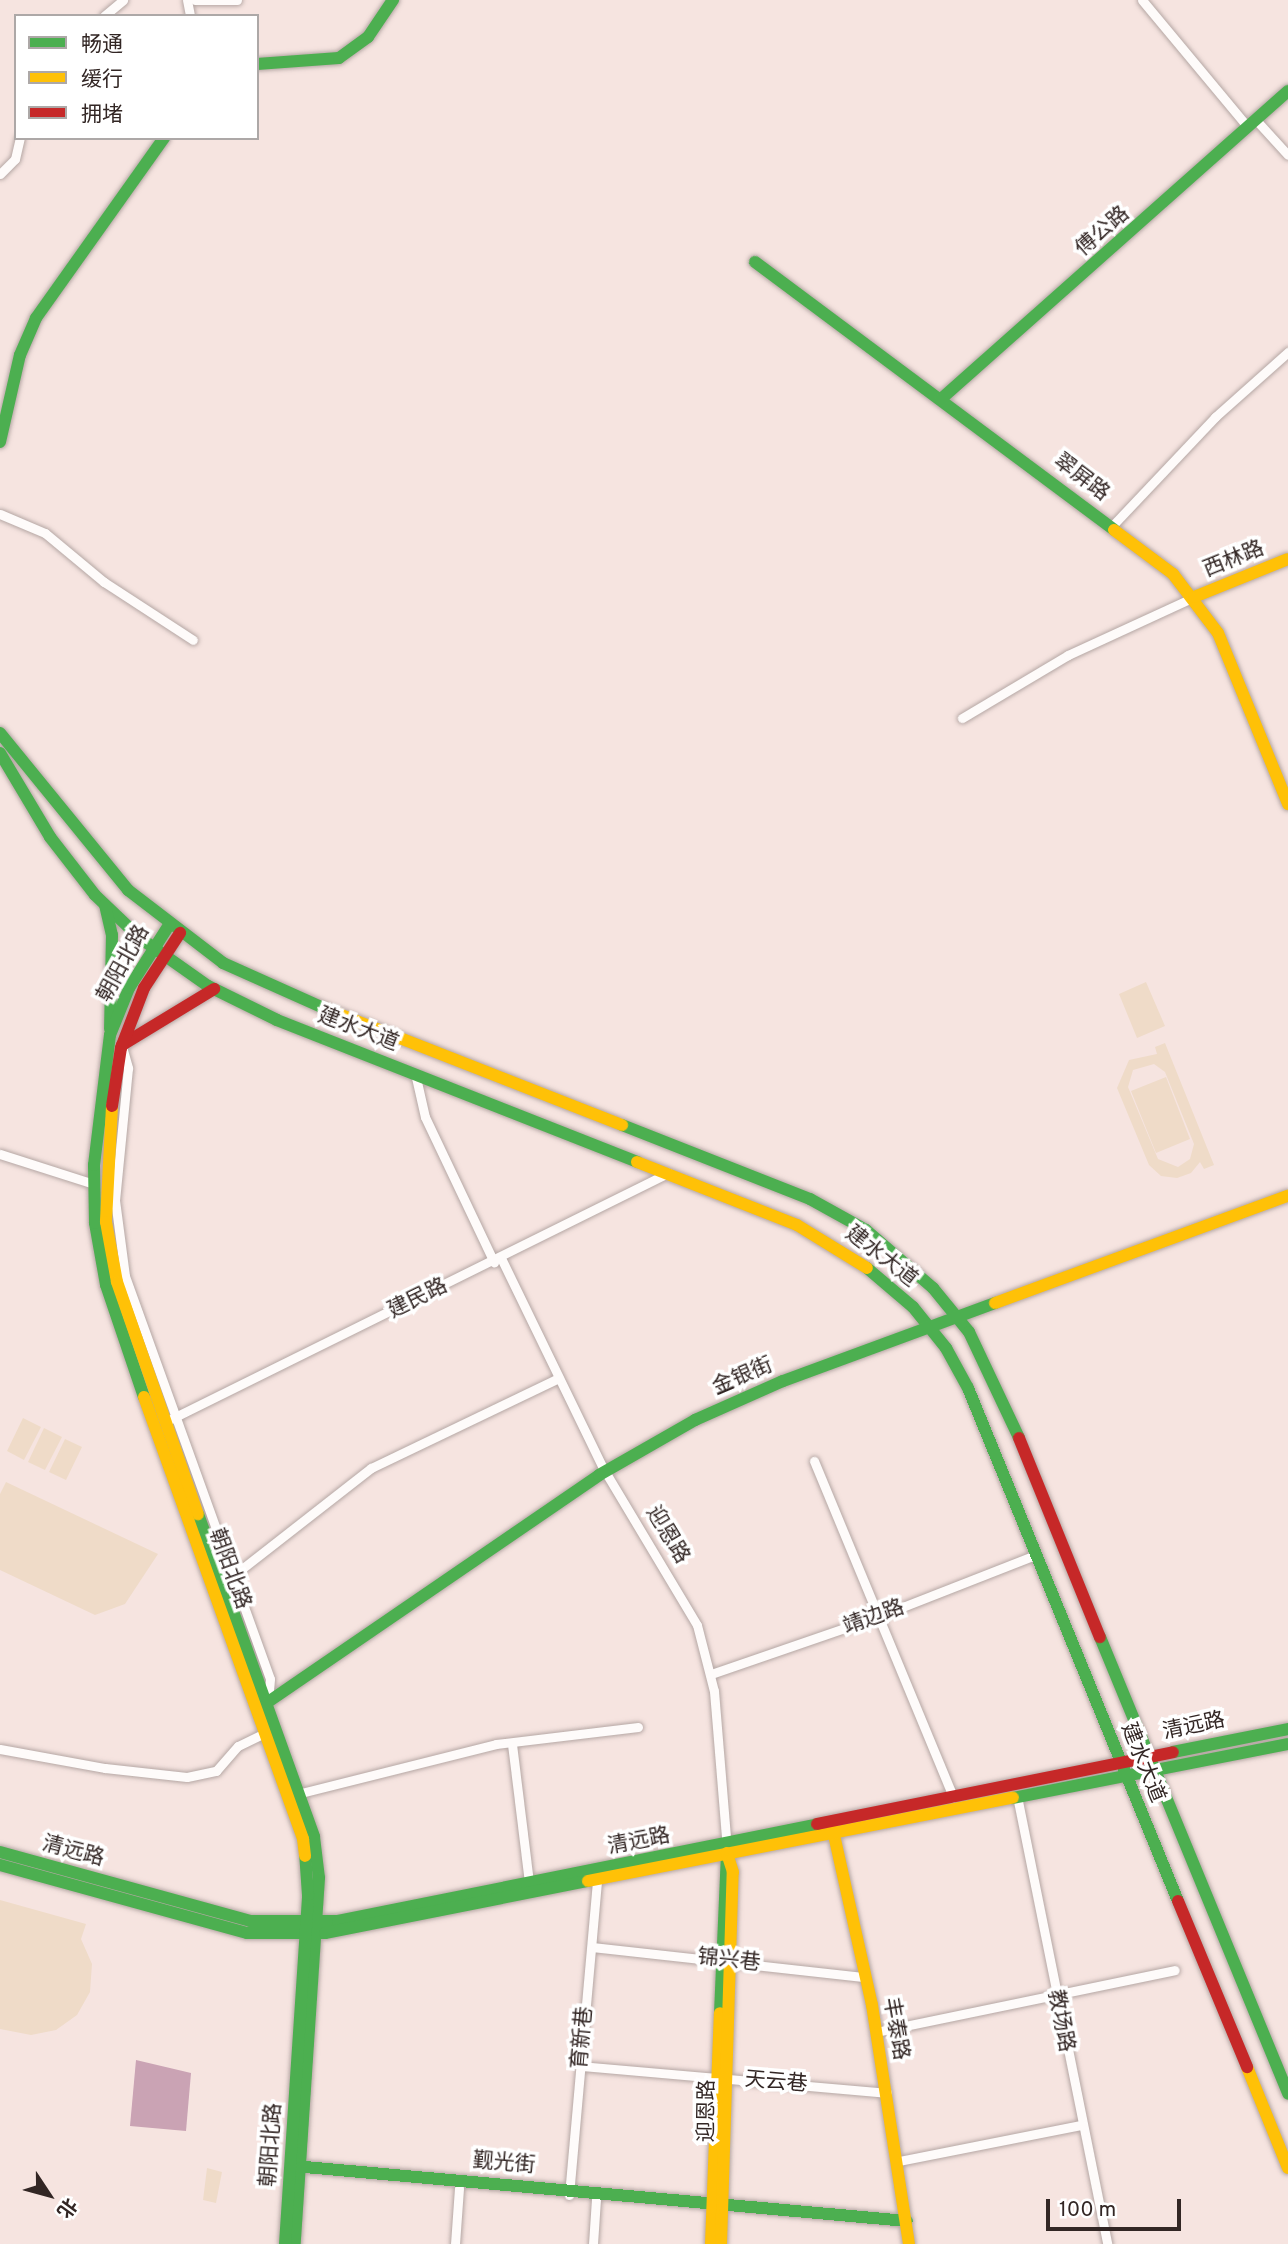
<!DOCTYPE html>
<meta charset="utf-8">
<style>
body{margin:0}
#map{position:relative;width:1288px;height:2244px;overflow:hidden;background:#f6e4e0;font-family:Overpass,"Noto Sans SC",sans-serif}
div>[style]{position:absolute}
[style*='--x']{left:calc(var(--x)*1px);top:calc(var(--y)*1px);width:calc(var(--w)*1px);rotate:calc(var(--a)*1deg)}
.green>*{inset:0;background:#efdbc8}
.water>*{inset:0;background:#caa3b4}
.roads{filter:drop-shadow(0 0 2px #b5a7a4) drop-shadow(0 0 2px #b5a7a4)}
.street>*{height:9px;margin:-4.5px;padding:0 4.5px;transform-origin:4.5px;border-radius:4.5px;background:#fefbfa}
.fast>*{height:12px;margin:-6px;padding:0 6px;transform-origin:6px;border-radius:6px;background:#4caf50}
.slow>*{height:12px;margin:-6px;padding:0 6px;transform-origin:6px;border-radius:6px;background:#ffc107}
.jam>*{height:12px;margin:-6px;padding:0 6px;transform-origin:6px;border-radius:6px;background:#c62828}
span{translate:-50% -50%;white-space:nowrap;text-align:center;line-height:1.15;-webkit-text-stroke:7px #fff;paint-order:stroke}
.street-label{font-size:21px;color:#322624}
.legend{position:absolute;left:14px;top:14px;width:245px;height:126px;box-sizing:border-box;background:#fff;border:2px solid #ada8a7;margin:0;padding:9px 12px;list-style:none;font-size:21px;color:#322624}
.legend li{display:flex;align-items:center;gap:14px;height:35px}
.legend b{width:35px;border:2px solid #ada8a7}
.north{position:absolute;left:14px;top:2160px;width:70px;height:70px;-webkit-text-stroke:5px #fff;paint-order:stroke;rotate:126deg;font-size:19px;font-weight:700;line-height:28px;text-align:center;color:#322624}
.north::after{content:'';display:block;margin:auto;width:24px;height:32px;background:#322624;clip-path:polygon(50% 0,100% 100%,50% 72%,0 100%)}
.scale{position:absolute;left:1046px;top:2199px;width:135px;height:32px;box-sizing:border-box;border:4px solid #322624;border-top:0;padding-left:9px;font-size:21px;line-height:24px;white-space:nowrap;color:#322624;-webkit-text-stroke:5px #fff;paint-order:stroke}
</style>
<div id="map">
<div class="green">
<i style="clip-path:polygon(1146px 982px,1165px 1026px,1137px 1038px,1119px 994px)"></i>
<i style="clip-path:polygon(evenodd,1165px 1043px,1214px 1165px,1204px 1169px,1200px 1162px,1191px 1173px,1177px 1178px,1161px 1176px,1149px 1165px,1117px 1088px,1129px 1060px,1157px 1054px,1155px 1047px,1165px 1043px,1154px 1064px,1165px 1072px,1194px 1144px,1190px 1159px,1178px 1167px,1158px 1159px,1128px 1087px,1133px 1070px,1154px 1064px)"></i>
<i style="clip-path:polygon(1166px 1077px,1190px 1139px,1156px 1153px,1131px 1091px)"></i>
<i style="clip-path:polygon(23px 1418px,41px 1427px,24px 1460px,7px 1451px)"></i>
<i style="clip-path:polygon(44px 1428px,62px 1437px,45px 1470px,28px 1462px)"></i>
<i style="clip-path:polygon(65px 1439px,82px 1447px,66px 1480px,49px 1472px)"></i>
<i style="clip-path:polygon(6px 1482px,158px 1554px,125px 1604px,95px 1615px,0 1570px,0 1494px)"></i>
<i style="clip-path:polygon(0 1900px,86px 1924px,81px 1939px,92px 1964px,90px 1992px,77px 2015px,56px 2030px,31px 2035px,0 2029px)"></i>
<i style="clip-path:polygon(207px 2168px,222px 2172px,216px 2203px,203px 2200px)"></i>
</div>
<div class="water">
<i style="clip-path:polygon(136px 2060px,191px 2073px,186px 2131px,130px 2126px)"></i>
</div>
<div class="roads">
<div class="street">
<i style="--x:187;--y:0;--w:16;--a:79"></i>
<i style="--x:195;--y:0;--w:42;--a:0"></i>
<i style="--x:1142;--y:0;--w:165;--a:50.2"></i>
<i style="--x:104;--y:16;--w:25;--a:-40"></i>
<i style="--x:1256;--y:120;--w:47;--a:47.6"></i>
<i style="--x:0;--y:174;--w:21;--a:-45"></i>
<i style="--x:15;--y:159;--w:22;--a:-77"></i>
<i style="--x:0;--y:514;--w:49;--a:22.9"></i>
<i style="--x:45;--y:533;--w:77;--a:39.7"></i>
<i style="--x:104;--y:582;--w:106;--a:33.1"></i>
<i style="--x:1113;--y:525;--w:149;--a:-46.6"></i>
<i style="--x:1215;--y:417;--w:98;--a:-41.7"></i>
<i style="--x:962;--y:718;--w:123;--a:-30.7"></i>
<i style="--x:1068;--y:655;--w:139;--a:-24.7"></i>
<i style="--x:123;--y:1050;--w:19;--a:74"></i>
<i style="--x:128;--y:1068;--w:133;--a:95.6"></i>
<i style="--x:115;--y:1200;--w:77;--a:82.5"></i>
<i style="--x:125;--y:1276;--w:428;--a:70.2"></i>
<i style="--x:270;--y:1679;--w:23;--a:95"></i>
<i style="--x:415;--y:1073;--w:45;--a:77.2"></i>
<i style="--x:425;--y:1117;--w:161;--a:64.6"></i>
<i style="--x:0;--y:1154;--w:99;--a:17.7"></i>
<i style="--x:501;--y:1258;--w:233;--a:64.1"></i>
<i style="--x:603;--y:1468;--w:183;--a:59.1"></i>
<i style="--x:697;--y:1625;--w:68;--a:75.6"></i>
<i style="--x:714;--y:1691;--w:158;--a:85.3"></i>
<i style="--x:171;--y:1419;--w:555;--a:-26.33"></i>
<i style="--x:814;--y:1461;--w:364;--a:67.5"></i>
<i style="--x:234;--y:1575;--w:174;--a:-38"></i>
<i style="--x:371;--y:1468;--w:208;--a:-25.6"></i>
<i style="--x:711;--y:1674;--w:176;--a:-19"></i>
<i style="--x:877;--y:1617;--w:170;--a:-21.4"></i>
<i style="--x:512;--y:1744;--w:140;--a:83"></i>
<i style="--x:0;--y:1749;--w:107;--a:10.3"></i>
<i style="--x:105;--y:1768;--w:82;--a:6.3"></i>
<i style="--x:187;--y:1777;--w:30;--a:-12"></i>
<i style="--x:216;--y:1771;--w:33;--a:-49"></i>
<i style="--x:238;--y:1746;--w:32;--a:-26"></i>
<i style="--x:301;--y:1793;--w:201;--a:-14.1"></i>
<i style="--x:496;--y:1744;--w:143;--a:-6.8"></i>
<i style="--x:1017;--y:1796;--w:457;--a:78.6"></i>
<i style="--x:592;--y:1947;--w:275;--a:6.3"></i>
<i style="--x:876;--y:2032;--w:305;--a:-11.7"></i>
<i style="--x:581;--y:2066;--w:307;--a:5"></i>
<i style="--x:899;--y:2161;--w:186;--a:-11.2"></i>
<i style="--x:569;--y:2195;--w:317;--a:-84.9"></i>
<i style="--x:455;--y:2244;--w:56;--a:-85.9"></i>
<i style="--x:593;--y:2244;--w:45;--a:-86.2"></i>
</div>
<div class="fast">
<i style="--x:257;--y:64;--w:82;--a:-4.2"></i>
<i style="--x:339;--y:58;--w:36;--a:-36"></i>
<i style="--x:368;--y:37;--w:45;--a:-56"></i>
<i style="--x:755;--y:262;--w:448;--a:36.7"></i>
<i style="--x:941;--y:399;--w:464;--a:-41.6"></i>
<i style="--x:0;--y:442;--w:89;--a:-77.1"></i>
<i style="--x:20;--y:355;--w:40;--a:-66.6"></i>
<i style="--x:36;--y:318;--w:221;--a:-54.6"></i>
<i style="--x:0;--y:733;--w:203;--a:50.8"></i>
<i style="--x:128;--y:890;--w:120;--a:37.5"></i>
<i style="--x:223;--y:963;--w:113;--a:24.1"></i>
<i style="--x:0;--y:753;--w:98;--a:59.2"></i>
<i style="--x:50;--y:837;--w:73;--a:52.2"></i>
<i style="--x:95;--y:895;--w:62;--a:43.7"></i>
<i style="--x:140;--y:938;--w:83;--a:35.2"></i>
<i style="--x:208;--y:986;--w:77;--a:26.2"></i>
<i style="--x:277;--y:1020;--w:387;--a:21.5"></i>
<i style="--x:105;--y:905;--w:31;--a:77"></i>
<i style="--x:112;--y:935;--w:94;--a:91.2"></i>
<i style="--x:622;--y:1125;--w:202;--a:21.5"></i>
<i style="--x:810;--y:1199;--w:64;--a:29"></i>
<i style="--x:866;--y:1230;--w:89;--a:40.9"></i>
<i style="--x:933;--y:1288;--w:57;--a:50.7"></i>
<i style="--x:969;--y:1332;--w:117;--a:64.7"></i>
<i style="--x:867;--y:1268;--w:60;--a:40.3"></i>
<i style="--x:913;--y:1307;--w:53;--a:51.2"></i>
<i style="--x:946;--y:1348;--w:46;--a:61.2"></i>
<i style="--x:968;--y:1388;--w:554;--a:67.74"></i>
<i style="--x:144;--y:1397;--w:118;--a:-108.7"></i>
<i style="--x:106;--y:1285;--w:63;--a:-100.1"></i>
<i style="--x:95;--y:1223;--w:58;--a:-91"></i>
<i style="--x:94;--y:1165;--w:131;--a:-83"></i>
<i style="--x:110;--y:1035;--w:51;--a:-68"></i>
<i style="--x:129;--y:988;--w:75;--a:-57.6"></i>
<i style="--x:198;--y:1514;--w:343;--a:70.2"></i>
<i style="--x:314;--y:1837;--w:41;--a:83"></i>
<i style="--x:319;--y:1878;--w:367;--a:93.8"></i>
<i style="--x:1100;--y:1637;--w:494;--a:67.6"></i>
<i style="--x:268;--y:1702;--w:401;--a:-34.4"></i>
<i style="--x:599;--y:1475;--w:111;--a:-29.8"></i>
<i style="--x:695;--y:1420;--w:96;--a:-23.9"></i>
<i style="--x:783;--y:1381;--w:226;--a:-20.2"></i>
<i style="--x:1173;--y:1752;--w:117;--a:-11.3"></i>
<i style="--x:1013;--y:1798;--w:280;--a:-11.1"></i>
<i style="--x:0;--y:1852;--w:259;--a:15.4"></i>
<i style="--x:250;--y:1921;--w:88;--a:0"></i>
<i style="--x:338;--y:1921;--w:489;--a:-11.4"></i>
<i style="--x:0;--y:1865;--w:256;--a:15.4"></i>
<i style="--x:247;--y:1933;--w:78;--a:0"></i>
<i style="--x:325;--y:1933;--w:268;--a:-11.2"></i>
<i style="--x:720;--y:2013;--w:160;--a:-87.5"></i>
<i style="--x:294;--y:2166;--w:615;--a:5.13"></i>
<i style="--x:285;--y:2244;--w:350;--a:-86.2"></i>
<i style="--x:308;--y:1895;--w:39;--a:-94"></i>
</div>
<div class="slow">
<i style="--x:1114;--y:530;--w:74;--a:36.7"></i>
<i style="--x:1173;--y:574;--w:74;--a:52.7"></i>
<i style="--x:1218;--y:633;--w:185;--a:67.7"></i>
<i style="--x:1194;--y:597;--w:101;--a:-22"></i>
<i style="--x:326;--y:1009;--w:318;--a:21.4"></i>
<i style="--x:112;--y:1106;--w:116;--a:93"></i>
<i style="--x:106;--y:1222;--w:61;--a:79.6"></i>
<i style="--x:117;--y:1282;--w:246;--a:70.8"></i>
<i style="--x:637;--y:1162;--w:172;--a:21.5"></i>
<i style="--x:797;--y:1225;--w:82;--a:31.6"></i>
<i style="--x:995;--y:1303;--w:312;--a:-20.1"></i>
<i style="--x:144;--y:1397;--w:470;--a:70.2"></i>
<i style="--x:303;--y:1839;--w:17;--a:83"></i>
<i style="--x:832;--y:1826;--w:183;--a:77.4"></i>
<i style="--x:872;--y:2005;--w:242;--a:81.2"></i>
<i style="--x:588;--y:1881;--w:433;--a:-11.1"></i>
<i style="--x:1247;--y:2067;--w:109;--a:67.9"></i>
<i style="--x:711;--y:2244;--w:231;--a:-87.8"></i>
<i style="--x:721;--y:2244;--w:372;--a:-88.2"></i>
<i style="--x:733;--y:1872;--w:20;--a:-108"></i>
</div>
<div class="jam">
<i style="--x:122;--y:1045;--w:108;--a:-31.3"></i>
<i style="--x:112;--y:1106;--w:59;--a:-81.2"></i>
<i style="--x:121;--y:1048;--w:64;--a:-69"></i>
<i style="--x:144;--y:988;--w:66;--a:-56.8"></i>
<i style="--x:1019;--y:1438;--w:215;--a:67.9"></i>
<i style="--x:817;--y:1824;--w:363;--a:-11.4"></i>
<i style="--x:1178;--y:1901;--w:180;--a:67.4"></i>
</div>
</div>
<div class="street-label">
<span style="left:1103px;top:232px;rotate:-41deg">傅公路</span>
<span style="left:1081px;top:478px;rotate:37deg">翠屏路</span>
<span style="left:1234px;top:560px;rotate:-22deg">西林路</span>
<span style="left:124px;top:964px;rotate:-61deg">朝阳北路</span>
<span style="left:358px;top:1030px;rotate:21deg">建水大道</span>
<span style="left:881px;top:1257px;rotate:38deg">建水大道</span>
<span style="left:418px;top:1299px;rotate:-26deg">建民路</span>
<span style="left:743px;top:1377px;rotate:-23deg">金银街</span>
<span style="left:667px;top:1535px;rotate:59deg">迎恩路</span>
<span style="left:229px;top:1569px;rotate:70deg">朝阳北路</span>
<span style="left:874px;top:1618px;rotate:-20deg">靖边路</span>
<span style="left:1194px;top:1727px;rotate:-12deg">清远路</span>
<span style="left:1142px;top:1763px;rotate:68deg">建水大道</span>
<span style="left:639px;top:1842px;rotate:-11deg">清远路</span>
<span style="left:73px;top:1852px;rotate:15deg">清远路</span>
<span style="left:729px;top:1961px;rotate:6deg">锦兴巷</span>
<span style="left:1060px;top:2021px;rotate:79deg">教场路</span>
<span style="left:895px;top:2029px;rotate:80deg">丰泰路</span>
<span style="left:583px;top:2038px;rotate:-85deg">育新巷</span>
<span style="left:776px;top:2083px;rotate:5deg">天云巷</span>
<span style="left:708px;top:2111px;rotate:-89deg">迎恩路</span>
<span style="left:272px;top:2145px;rotate:-86deg">朝阳北路</span>
<span style="left:504px;top:2164px;rotate:5deg">觐光街</span>
</div>
<ul class="legend">
<li><b style="height:9px;background:#4caf50"></b>畅通</li>
<li><b style="height:9px;background:#ffc107"></b>缓行</li>
<li><b style="height:9px;background:#c62828"></b>拥堵</li>
</ul>
<div class="north">北</div>
<div class="scale">100 m</div>
</div>
